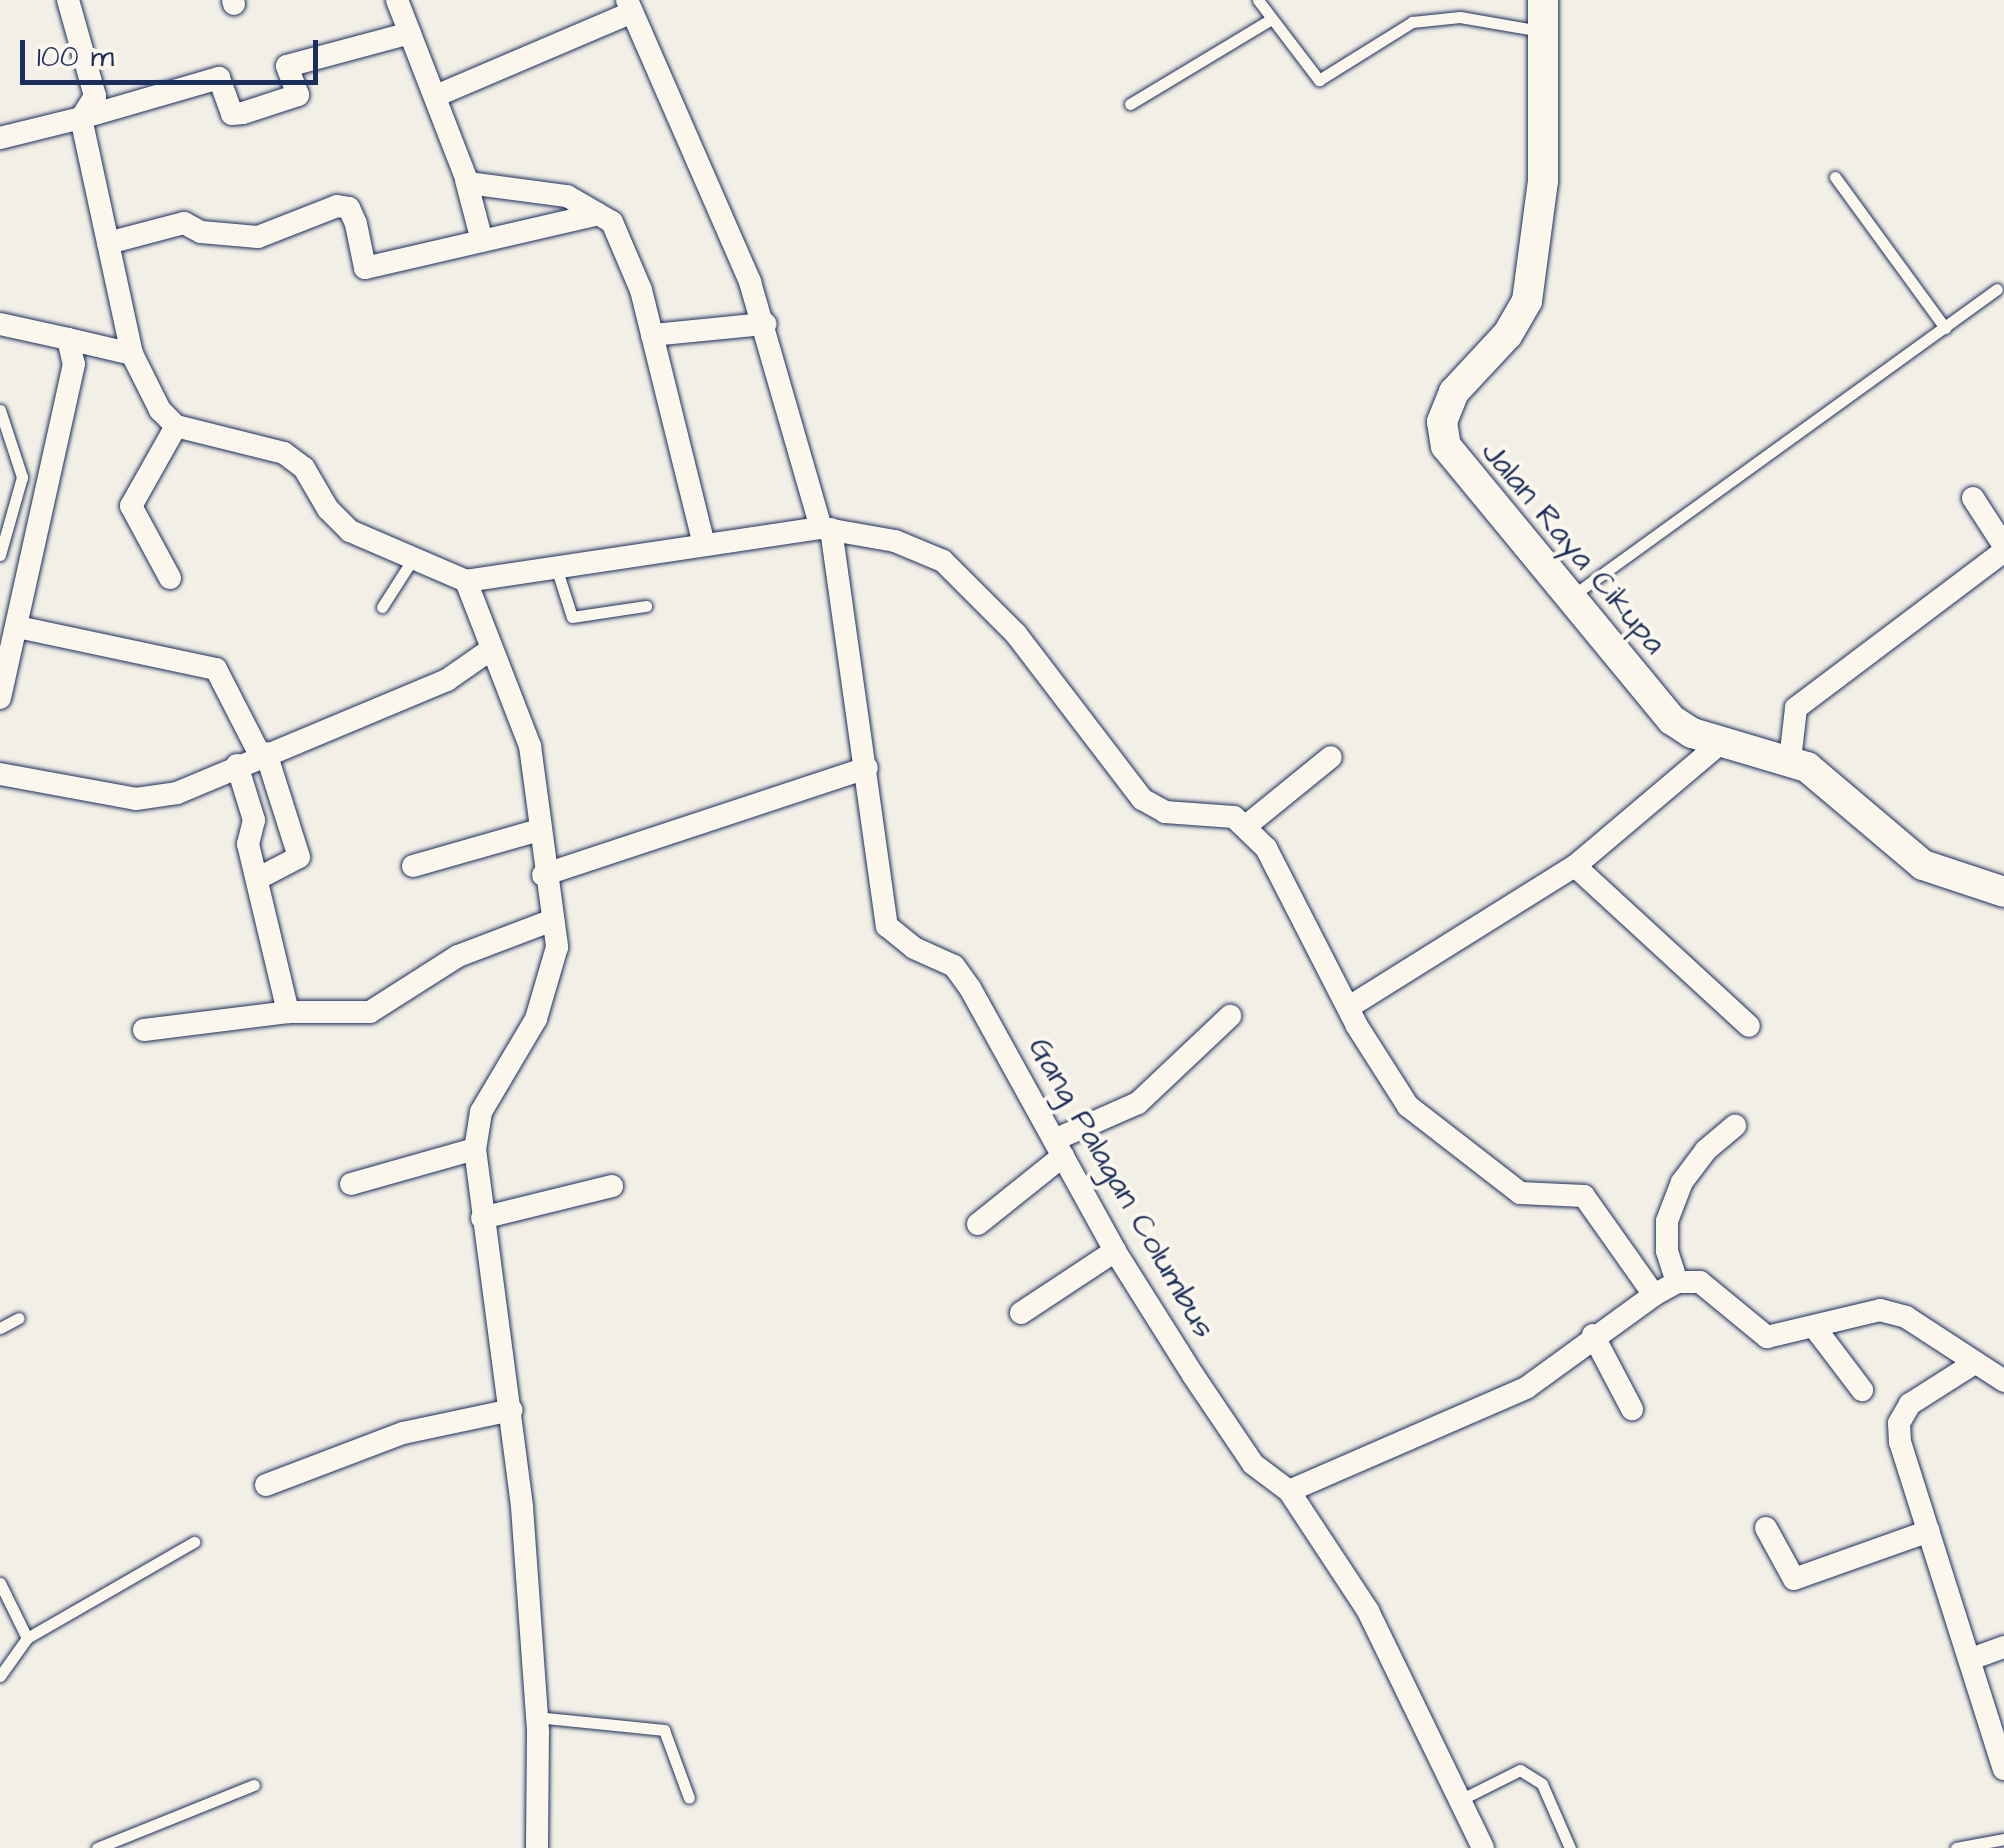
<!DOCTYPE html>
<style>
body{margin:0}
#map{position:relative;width:2004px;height:1848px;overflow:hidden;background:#f2efe6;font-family:"Architects Daughter",sans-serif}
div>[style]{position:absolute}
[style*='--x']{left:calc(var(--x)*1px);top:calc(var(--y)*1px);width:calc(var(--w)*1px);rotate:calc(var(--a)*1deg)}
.roads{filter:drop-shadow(0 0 2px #1b2f5e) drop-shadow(0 0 2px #1b2f5e)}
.lane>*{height:11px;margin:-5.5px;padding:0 5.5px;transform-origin:5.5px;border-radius:5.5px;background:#fbf7ec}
.street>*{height:22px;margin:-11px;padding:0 11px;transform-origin:11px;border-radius:11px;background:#fbf7ec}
.secondary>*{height:30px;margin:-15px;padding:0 15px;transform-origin:15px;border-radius:15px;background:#fbf7ec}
span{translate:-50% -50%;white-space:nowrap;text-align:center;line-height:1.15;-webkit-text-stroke:8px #fbf7ec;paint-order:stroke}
.street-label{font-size:32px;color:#1b2f5e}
.scale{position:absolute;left:20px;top:40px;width:298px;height:45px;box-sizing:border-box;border:5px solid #1b2f5e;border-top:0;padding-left:12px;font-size:30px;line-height:35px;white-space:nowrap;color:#1b2f5e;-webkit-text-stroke:8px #fbf7ec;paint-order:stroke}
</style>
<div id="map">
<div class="roads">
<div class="lane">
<i style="--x:1258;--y:0;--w:101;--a:52.7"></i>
<i style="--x:1319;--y:80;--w:110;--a:-31.9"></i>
<i style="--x:1412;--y:22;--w:48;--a:-5.9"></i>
<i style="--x:1460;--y:17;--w:81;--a:9.9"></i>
<i style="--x:1130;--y:104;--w:163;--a:-31"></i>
<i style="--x:1835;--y:177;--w:187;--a:53.9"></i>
<i style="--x:0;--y:410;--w:71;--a:71.8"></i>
<i style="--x:22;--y:477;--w:81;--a:105.8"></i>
<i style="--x:556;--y:567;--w:52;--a:72.3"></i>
<i style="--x:572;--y:617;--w:75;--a:-8.5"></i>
<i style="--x:1572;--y:596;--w:524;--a:-35.84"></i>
<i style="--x:382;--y:607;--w:56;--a:-57.4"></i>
<i style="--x:0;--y:1328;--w:21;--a:-28"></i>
<i style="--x:0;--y:1583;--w:61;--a:63.9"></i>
<i style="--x:27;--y:1638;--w:193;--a:-29.9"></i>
<i style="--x:0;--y:1676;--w:47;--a:-54.6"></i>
<i style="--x:536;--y:1717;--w:129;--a:5.8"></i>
<i style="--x:664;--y:1730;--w:72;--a:69.8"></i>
<i style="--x:1460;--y:1800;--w:67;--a:-26.6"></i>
<i style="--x:1520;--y:1770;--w:26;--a:32"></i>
<i style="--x:1542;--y:1784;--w:70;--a:66.4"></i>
<i style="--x:97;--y:1848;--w:169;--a:-21.9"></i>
<i style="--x:1956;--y:1848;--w:49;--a:-10.6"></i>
</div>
<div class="street">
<i style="--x:68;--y:0;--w:100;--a:74.3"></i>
<i style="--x:95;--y:96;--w:26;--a:122"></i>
<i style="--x:233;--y:0;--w:4;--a:76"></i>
<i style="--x:397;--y:0;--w:196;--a:68.8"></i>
<i style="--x:468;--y:183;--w:100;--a:7.5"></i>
<i style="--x:567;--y:196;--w:34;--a:30"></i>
<i style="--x:627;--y:0;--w:308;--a:66.4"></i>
<i style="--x:750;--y:282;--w:256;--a:73.9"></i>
<i style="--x:438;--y:95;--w:209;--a:-23.1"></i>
<i style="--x:81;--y:118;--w:144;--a:-16.2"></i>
<i style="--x:219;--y:78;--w:38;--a:70"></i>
<i style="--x:232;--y:114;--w:11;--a:-5"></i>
<i style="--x:243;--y:113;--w:58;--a:-18.1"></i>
<i style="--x:298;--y:95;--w:31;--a:-111"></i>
<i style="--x:287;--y:66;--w:127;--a:-15"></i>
<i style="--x:0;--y:138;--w:83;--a:-13.9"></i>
<i style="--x:81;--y:118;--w:241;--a:77.8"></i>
<i style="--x:132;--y:354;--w:63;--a:63.4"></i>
<i style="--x:160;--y:410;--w:23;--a:45"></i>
<i style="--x:176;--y:426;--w:111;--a:14"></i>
<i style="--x:284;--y:453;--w:25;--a:37"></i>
<i style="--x:304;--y:468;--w:48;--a:59.7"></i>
<i style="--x:328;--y:509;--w:31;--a:45"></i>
<i style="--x:350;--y:531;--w:126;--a:23.3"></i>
<i style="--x:466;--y:581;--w:177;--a:68.8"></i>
<i style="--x:530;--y:746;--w:203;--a:82.3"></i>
<i style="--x:557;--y:947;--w:75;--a:106.3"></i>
<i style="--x:536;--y:1019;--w:108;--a:120.6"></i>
<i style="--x:481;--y:1112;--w:37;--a:99"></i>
<i style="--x:475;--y:1149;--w:361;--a:82.5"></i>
<i style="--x:522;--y:1507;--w:225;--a:85.9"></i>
<i style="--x:538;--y:1731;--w:117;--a:90.5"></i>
<i style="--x:466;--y:180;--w:59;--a:75.3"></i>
<i style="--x:108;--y:243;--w:79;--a:-14.7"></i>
<i style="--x:184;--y:223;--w:19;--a:28"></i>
<i style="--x:201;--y:232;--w:57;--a:5"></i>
<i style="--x:258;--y:237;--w:85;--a:-21.4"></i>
<i style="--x:337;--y:206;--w:12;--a:9"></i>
<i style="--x:349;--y:208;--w:17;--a:66"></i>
<i style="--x:356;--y:224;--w:45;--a:78.4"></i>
<i style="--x:365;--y:268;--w:239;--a:-13"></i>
<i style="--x:598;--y:214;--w:16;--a:30"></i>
<i style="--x:612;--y:222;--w:74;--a:66.9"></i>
<i style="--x:641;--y:290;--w:262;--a:76.1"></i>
<i style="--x:0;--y:324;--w:70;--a:12.4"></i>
<i style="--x:68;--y:339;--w:26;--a:77"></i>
<i style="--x:74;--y:364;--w:342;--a:102.5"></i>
<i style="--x:652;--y:335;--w:114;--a:-5.6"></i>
<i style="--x:68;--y:339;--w:66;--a:13.2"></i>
<i style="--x:1973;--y:498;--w:57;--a:57.1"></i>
<i style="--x:831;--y:529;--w:401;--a:82"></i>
<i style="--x:887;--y:926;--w:35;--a:39"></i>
<i style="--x:914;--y:948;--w:44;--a:24.2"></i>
<i style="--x:954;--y:966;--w:27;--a:54"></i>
<i style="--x:970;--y:988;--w:300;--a:61.1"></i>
<i style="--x:1115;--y:1251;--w:146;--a:57.8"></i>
<i style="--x:1193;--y:1375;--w:107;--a:56"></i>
<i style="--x:1253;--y:1464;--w:45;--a:36.9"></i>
<i style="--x:1289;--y:1491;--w:144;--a:56.6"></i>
<i style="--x:1368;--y:1611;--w:263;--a:64.1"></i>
<i style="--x:170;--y:578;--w:82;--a:-118.4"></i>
<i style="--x:131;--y:506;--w:92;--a:-60.6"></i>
<i style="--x:466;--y:581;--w:359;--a:-8.5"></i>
<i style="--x:821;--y:528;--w:75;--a:10"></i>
<i style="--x:895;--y:541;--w:52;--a:22.6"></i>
<i style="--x:943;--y:561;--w:103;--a:45"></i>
<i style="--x:1016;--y:634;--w:208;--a:52.6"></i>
<i style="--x:1142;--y:799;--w:26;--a:29"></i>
<i style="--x:1165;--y:812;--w:69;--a:4.1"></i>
<i style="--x:1234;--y:817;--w:45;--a:44.1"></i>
<i style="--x:1266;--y:848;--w:200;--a:62.9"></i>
<i style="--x:1357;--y:1026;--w:95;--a:57.5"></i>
<i style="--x:1408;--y:1106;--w:142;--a:37.8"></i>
<i style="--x:1520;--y:1193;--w:64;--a:2.7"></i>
<i style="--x:1584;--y:1196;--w:121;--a:54.7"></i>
<i style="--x:1654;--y:1295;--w:158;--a:144"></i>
<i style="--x:1526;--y:1388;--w:258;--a:156.5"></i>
<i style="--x:18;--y:627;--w:202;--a:12"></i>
<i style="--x:216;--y:669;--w:97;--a:62.9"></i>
<i style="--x:1790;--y:760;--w:52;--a:-83.4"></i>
<i style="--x:1796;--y:708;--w:261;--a:-37"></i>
<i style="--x:237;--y:765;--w:58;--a:72.8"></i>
<i style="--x:254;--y:820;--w:25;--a:104"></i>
<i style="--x:248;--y:844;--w:173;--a:76.6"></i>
<i style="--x:0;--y:774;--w:138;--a:10.4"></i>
<i style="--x:136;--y:799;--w:41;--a:-8.3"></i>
<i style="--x:177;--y:793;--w:293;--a:-22.7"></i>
<i style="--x:447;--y:680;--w:52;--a:-34.9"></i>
<i style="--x:1246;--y:826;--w:109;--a:-39.1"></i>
<i style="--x:413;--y:866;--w:128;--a:-15.9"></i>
<i style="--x:1575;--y:866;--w:236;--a:42.6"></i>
<i style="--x:543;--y:875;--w:341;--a:-18.3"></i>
<i style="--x:257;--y:879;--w:47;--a:-27.6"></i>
<i style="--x:299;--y:857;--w:109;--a:-107.6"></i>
<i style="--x:1349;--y:1007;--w:266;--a:-32"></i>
<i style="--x:1575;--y:866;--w:194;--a:-40.2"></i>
<i style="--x:144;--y:1030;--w:145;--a:-7.1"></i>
<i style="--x:288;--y:1012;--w:82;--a:0"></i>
<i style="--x:370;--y:1012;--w:104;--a:-32.5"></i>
<i style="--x:458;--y:956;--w:102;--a:-20.8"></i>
<i style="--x:1054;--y:1140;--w:92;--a:-23.8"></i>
<i style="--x:1138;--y:1103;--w:127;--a:-43.4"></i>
<i style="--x:351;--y:1184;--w:129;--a:-15.8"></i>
<i style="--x:482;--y:1218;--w:134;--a:-13.8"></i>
<i style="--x:978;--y:1224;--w:109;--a:-38.7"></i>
<i style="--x:1677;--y:1282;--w:33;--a:-108"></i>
<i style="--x:1667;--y:1251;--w:30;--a:-90"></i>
<i style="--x:1667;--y:1221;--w:42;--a:-69"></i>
<i style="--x:1682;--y:1182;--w:40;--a:-53"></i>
<i style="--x:1706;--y:1150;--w:38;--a:-40"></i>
<i style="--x:1654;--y:1295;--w:26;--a:-29"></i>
<i style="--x:1677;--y:1282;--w:23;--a:0"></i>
<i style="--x:1700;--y:1282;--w:87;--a:39.4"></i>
<i style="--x:1767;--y:1337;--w:116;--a:-13.4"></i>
<i style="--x:1880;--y:1310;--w:27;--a:15"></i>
<i style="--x:1906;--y:1317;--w:117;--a:33.1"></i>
<i style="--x:1021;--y:1313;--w:113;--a:-33.4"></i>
<i style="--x:1815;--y:1328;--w:78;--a:52.8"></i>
<i style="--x:1593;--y:1335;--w:84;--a:62.2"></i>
<i style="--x:1973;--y:1364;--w:75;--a:147.6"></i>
<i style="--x:1910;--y:1404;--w:22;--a:120"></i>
<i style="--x:1899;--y:1423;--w:19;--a:87"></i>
<i style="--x:1900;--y:1442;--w:343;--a:72.4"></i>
<i style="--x:266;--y:1485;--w:147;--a:-20.8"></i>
<i style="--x:403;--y:1433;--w:111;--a:-11.9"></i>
<i style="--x:1766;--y:1528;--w:58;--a:61.2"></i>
<i style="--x:1794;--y:1579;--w:143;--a:-19.6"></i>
<i style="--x:1971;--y:1659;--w:35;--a:-20"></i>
</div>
<div class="secondary">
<i style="--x:1543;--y:0;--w:181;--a:90"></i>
<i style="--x:1543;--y:181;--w:121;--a:97.6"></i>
<i style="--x:1527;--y:301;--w:39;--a:120"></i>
<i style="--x:1507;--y:335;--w:78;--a:132.9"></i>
<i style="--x:1454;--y:392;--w:32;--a:112"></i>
<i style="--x:1442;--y:422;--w:24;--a:81"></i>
<i style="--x:1446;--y:446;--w:355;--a:50.5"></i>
<i style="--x:1672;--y:720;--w:24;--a:33"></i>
<i style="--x:1692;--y:733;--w:120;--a:16.5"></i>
<i style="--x:1807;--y:767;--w:152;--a:40.2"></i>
<i style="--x:1923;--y:865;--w:85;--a:18.4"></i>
</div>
</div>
<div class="street-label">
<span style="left:1573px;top:548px;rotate:50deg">Jalan Raya Cikupa</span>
<span style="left:1121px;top:1188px;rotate:60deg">Gang Palagan Columbus</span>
</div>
<div class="scale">100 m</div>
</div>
